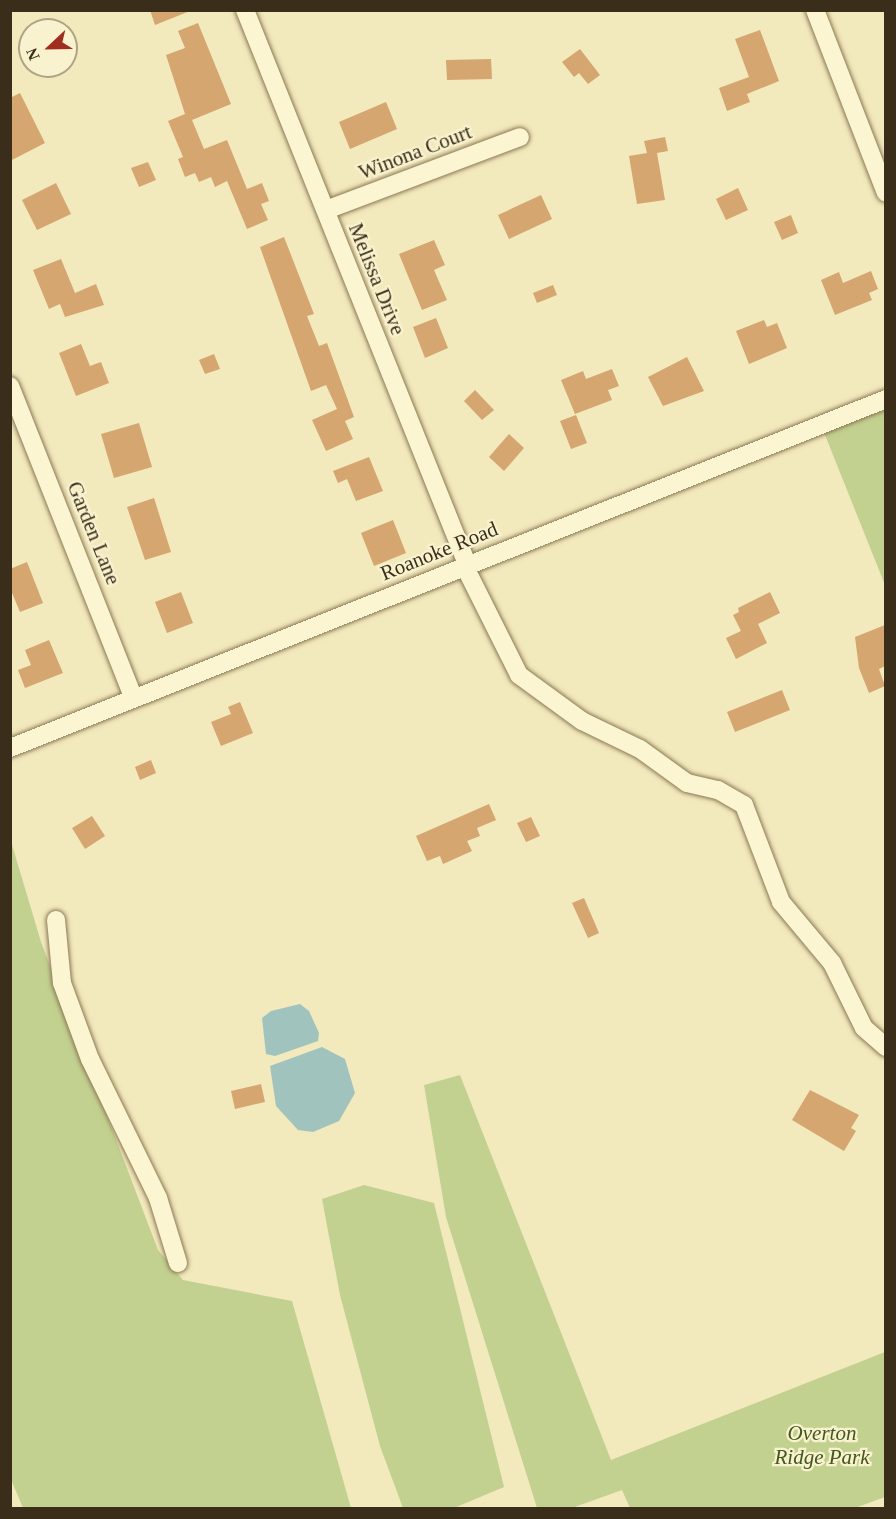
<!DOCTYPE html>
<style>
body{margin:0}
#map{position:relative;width:896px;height:1519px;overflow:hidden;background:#f2e9bd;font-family:Georgia,serif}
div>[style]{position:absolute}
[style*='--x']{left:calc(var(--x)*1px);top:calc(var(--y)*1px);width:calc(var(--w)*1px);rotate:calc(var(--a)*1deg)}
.green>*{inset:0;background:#c2d190}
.water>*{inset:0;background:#a1c3bd}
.building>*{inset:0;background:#d5a66f}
.roads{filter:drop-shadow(0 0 2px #8c7954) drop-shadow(0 0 2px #8c7954)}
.minor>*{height:18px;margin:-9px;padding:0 9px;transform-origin:9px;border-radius:9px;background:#fcf5d1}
span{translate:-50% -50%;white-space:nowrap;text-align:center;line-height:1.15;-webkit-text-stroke:4.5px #f9f2ce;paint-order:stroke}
.street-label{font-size:21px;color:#3a2e1b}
.park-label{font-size:21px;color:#43581f;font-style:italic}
.frame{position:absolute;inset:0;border:12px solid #3a2e1b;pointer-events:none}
.north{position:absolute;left:18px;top:18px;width:60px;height:60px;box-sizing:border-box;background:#f9f2ce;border:2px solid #ada486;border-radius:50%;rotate:248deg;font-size:16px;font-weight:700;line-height:24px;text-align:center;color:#3a2e1b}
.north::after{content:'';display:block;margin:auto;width:21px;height:27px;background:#a12d1e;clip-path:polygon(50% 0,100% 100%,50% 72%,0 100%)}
</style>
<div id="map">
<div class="green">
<i style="clip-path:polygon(885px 399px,885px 585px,821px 425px)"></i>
<i style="clip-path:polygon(10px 838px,41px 942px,158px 1250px,183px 1280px,292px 1301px,351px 1508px,23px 1508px,10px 1477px)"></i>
<i style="clip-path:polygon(460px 1075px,611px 1460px,885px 1352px,885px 1497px,855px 1508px,630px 1508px,622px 1490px,572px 1508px,537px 1508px,446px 1217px,424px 1085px)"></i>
<i style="clip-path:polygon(364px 1185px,434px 1203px,504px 1487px,454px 1508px,403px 1508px,380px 1446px,340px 1295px,322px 1199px)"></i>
</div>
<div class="water">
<i style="clip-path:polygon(300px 1004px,309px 1011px,319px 1033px,318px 1041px,275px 1056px,266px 1054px,262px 1018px,271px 1011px)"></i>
<i style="clip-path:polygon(322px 1047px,345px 1059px,355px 1093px,339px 1121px,313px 1132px,298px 1130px,276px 1106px,270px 1066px)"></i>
</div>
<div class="building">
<i style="clip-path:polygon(150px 10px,190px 10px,190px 11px,155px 25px)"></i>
<i style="clip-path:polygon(198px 23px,231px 104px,192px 120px,204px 149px,227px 140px,247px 189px,262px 183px,269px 201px,261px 204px,268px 220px,247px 229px,227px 181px,215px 187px,211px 177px,199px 182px,195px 173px,185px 177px,178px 159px,183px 157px,168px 121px,185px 114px,166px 55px,185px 48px,178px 31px)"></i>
<i style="clip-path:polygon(760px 30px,779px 81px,747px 94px,750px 102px,727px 111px,719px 88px,749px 77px,735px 39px)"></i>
<i style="clip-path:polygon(580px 49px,600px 75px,588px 84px,579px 73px,574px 77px,562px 62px)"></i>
<i style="clip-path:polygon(491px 59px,492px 79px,447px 80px,446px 60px)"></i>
<i style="clip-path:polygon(20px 93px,45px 143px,10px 161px,10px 98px)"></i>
<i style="clip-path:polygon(386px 102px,397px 129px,350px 149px,339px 122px)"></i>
<i style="clip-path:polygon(665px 137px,668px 151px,657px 153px,665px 200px,637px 204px,629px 156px,647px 153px,644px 141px)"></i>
<i style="clip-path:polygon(148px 162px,156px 180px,139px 187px,131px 168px)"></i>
<i style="clip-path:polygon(56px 183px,71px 214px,37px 230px,22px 200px)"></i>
<i style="clip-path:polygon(738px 188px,748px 210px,726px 220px,716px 199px)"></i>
<i style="clip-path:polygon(541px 195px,552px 219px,509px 239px,498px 215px)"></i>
<i style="clip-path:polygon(791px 215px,798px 233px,782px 240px,774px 222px)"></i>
<i style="clip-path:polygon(284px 237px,314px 314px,307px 316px,319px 346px,327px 343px,354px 417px,345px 421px,353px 439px,326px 451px,312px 420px,337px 409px,326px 385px,311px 391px,260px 247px)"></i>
<i style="clip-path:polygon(434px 240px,445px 265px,434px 270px,447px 300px,422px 310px,399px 254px)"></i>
<i style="clip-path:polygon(61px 259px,75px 293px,96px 284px,104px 305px,65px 317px,60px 304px,49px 309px,33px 270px)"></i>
<i style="clip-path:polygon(871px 271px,878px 289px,869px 293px,872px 300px,835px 315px,821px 280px,839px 272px,843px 283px)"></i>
<i style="clip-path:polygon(553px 285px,557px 295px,537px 303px,533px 293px)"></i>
<i style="clip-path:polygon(436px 318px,448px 348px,425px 358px,413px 327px)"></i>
<i style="clip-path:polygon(764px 320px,767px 327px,777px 323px,787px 348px,749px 364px,736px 331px)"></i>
<i style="clip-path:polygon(81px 344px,90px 366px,101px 362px,109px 383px,76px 396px,59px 353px)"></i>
<i style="clip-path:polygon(214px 354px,220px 369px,205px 374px,199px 360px)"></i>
<i style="clip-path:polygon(687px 357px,704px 391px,663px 406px,648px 377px)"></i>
<i style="clip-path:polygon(612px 369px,619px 386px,608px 390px,612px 400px,575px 414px,561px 380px,583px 371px,586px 379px)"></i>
<i style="clip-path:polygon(475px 390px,494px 410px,482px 420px,464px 401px)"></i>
<i style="clip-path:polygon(576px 415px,587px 443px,571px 449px,560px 421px)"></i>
<i style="clip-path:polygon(139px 423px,152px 467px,114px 478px,101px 434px)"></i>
<i style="clip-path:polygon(509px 434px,524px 448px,504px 471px,489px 457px)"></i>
<i style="clip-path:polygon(369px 457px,383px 491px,356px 501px,347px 479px,338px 483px,333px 471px)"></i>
<i style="clip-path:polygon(154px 498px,171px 552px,145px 560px,127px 507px)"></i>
<i style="clip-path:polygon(393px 520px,406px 553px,374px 566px,361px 533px)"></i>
<i style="clip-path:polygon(27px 562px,43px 603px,20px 612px,10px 588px,10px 569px)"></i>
<i style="clip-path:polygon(181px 592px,193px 623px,167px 633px,155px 602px)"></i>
<i style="clip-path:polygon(770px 592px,780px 613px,758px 624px,767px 643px,736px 659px,726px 638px,741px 631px,733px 615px,739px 612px,738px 608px)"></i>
<i style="clip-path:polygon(885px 625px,885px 666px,879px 669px,885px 686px,869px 693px,859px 668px,855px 637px)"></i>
<i style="clip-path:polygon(49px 640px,63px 673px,25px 688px,18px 670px,31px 665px,25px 650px)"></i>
<i style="clip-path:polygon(782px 690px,790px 710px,735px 732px,727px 712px)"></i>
<i style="clip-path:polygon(240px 702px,253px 733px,221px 746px,211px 722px,231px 714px,228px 707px)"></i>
<i style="clip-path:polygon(151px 760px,156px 773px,140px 780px,135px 767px)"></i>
<i style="clip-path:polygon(489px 804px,496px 820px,477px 828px,480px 836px,467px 841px,472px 851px,443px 864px,440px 856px,427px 861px,416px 836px)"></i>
<i style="clip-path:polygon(92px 816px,105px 836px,85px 849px,72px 828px)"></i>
<i style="clip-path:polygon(531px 817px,540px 836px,526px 842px,517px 823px)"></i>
<i style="clip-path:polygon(584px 898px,599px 933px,588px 938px,572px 903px)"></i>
<i style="clip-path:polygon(261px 1084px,265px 1102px,235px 1109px,231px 1091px)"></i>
<i style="clip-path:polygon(810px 1090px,859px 1115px,851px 1128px,856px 1131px,844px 1151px,792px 1120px)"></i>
</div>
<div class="roads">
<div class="minor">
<i style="--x:245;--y:10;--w:597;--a:68.16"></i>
<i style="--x:815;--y:10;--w:196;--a:68.8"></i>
<i style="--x:326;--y:210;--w:207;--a:-20.6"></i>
<i style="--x:10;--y:386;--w:334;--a:68.4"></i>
<i style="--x:464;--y:565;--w:123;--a:63.4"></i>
<i style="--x:519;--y:675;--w:78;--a:36.1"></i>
<i style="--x:582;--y:721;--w:64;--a:25.8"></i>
<i style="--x:640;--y:749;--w:58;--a:35.9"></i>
<i style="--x:687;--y:783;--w:32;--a:13"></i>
<i style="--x:718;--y:790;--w:30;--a:30"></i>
<i style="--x:744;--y:805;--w:104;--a:69.1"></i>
<i style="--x:781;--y:902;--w:80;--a:50.1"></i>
<i style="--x:832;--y:963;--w:72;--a:63.8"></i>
<i style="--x:864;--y:1028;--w:29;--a:41"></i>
<i style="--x:10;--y:748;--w:943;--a:-21.72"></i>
<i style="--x:56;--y:920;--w:63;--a:84.6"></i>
<i style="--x:62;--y:983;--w:81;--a:69.8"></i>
<i style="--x:90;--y:1059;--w:155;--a:63.9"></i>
<i style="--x:158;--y:1198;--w:68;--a:72.9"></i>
</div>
</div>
<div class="street-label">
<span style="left:415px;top:152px;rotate:-21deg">Winona Court</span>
<span style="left:377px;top:279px;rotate:68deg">Melissa Drive</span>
<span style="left:94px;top:533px;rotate:68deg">Garden Lane</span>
<span style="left:439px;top:551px;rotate:-22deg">Roanoke Road</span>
</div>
<div class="park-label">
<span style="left:822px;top:1445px">Overton<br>Ridge Park</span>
</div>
<div class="frame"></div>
<div class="north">N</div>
</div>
